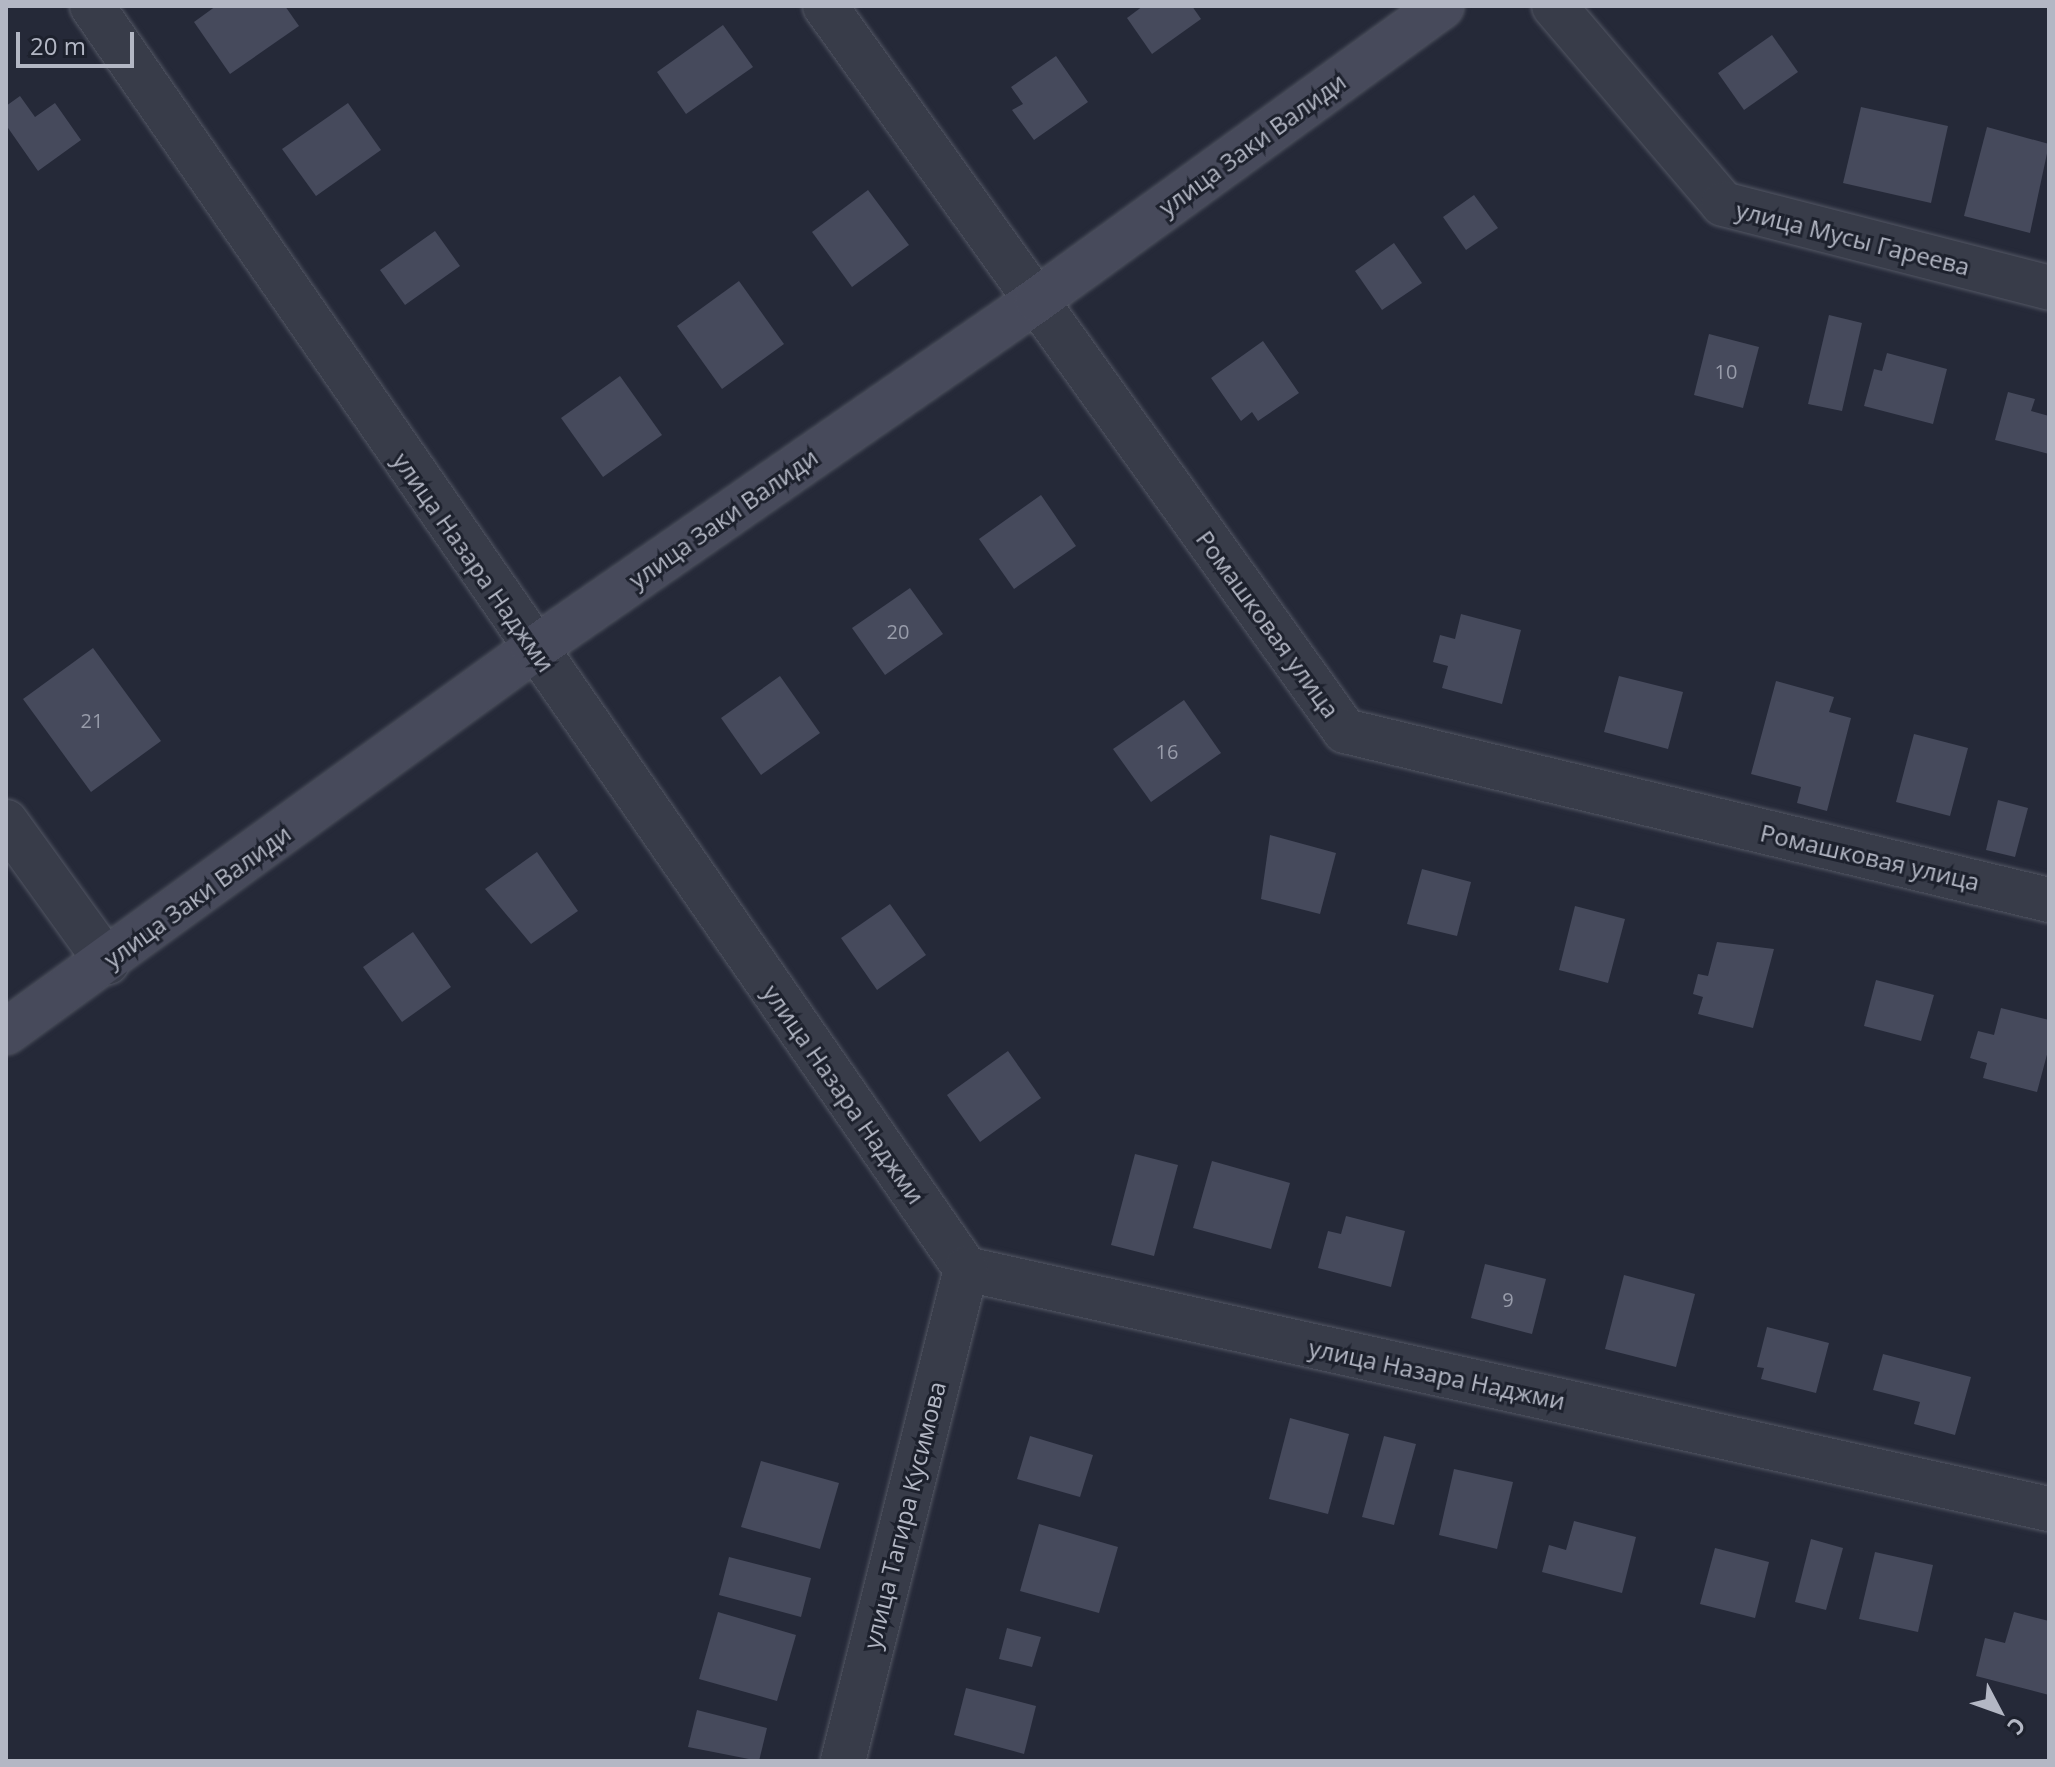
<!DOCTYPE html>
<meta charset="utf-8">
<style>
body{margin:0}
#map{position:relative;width:2055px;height:1767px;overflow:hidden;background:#252938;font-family:"Open Sans",sans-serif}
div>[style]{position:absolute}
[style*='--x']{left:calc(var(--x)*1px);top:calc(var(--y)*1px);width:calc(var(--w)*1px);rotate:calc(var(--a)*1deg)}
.building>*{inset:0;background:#464a5c}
.roads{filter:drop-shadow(0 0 2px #535764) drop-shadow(0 0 2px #535764)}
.street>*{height:44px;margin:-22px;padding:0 22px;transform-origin:22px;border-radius:22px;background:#383c49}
.secondary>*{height:44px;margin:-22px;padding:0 22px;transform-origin:22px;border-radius:22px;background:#474a5b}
span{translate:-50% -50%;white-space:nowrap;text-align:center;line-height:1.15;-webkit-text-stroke:6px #1d212d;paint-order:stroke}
.number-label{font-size:20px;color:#989caa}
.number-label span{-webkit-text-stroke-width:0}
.street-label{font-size:24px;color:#b3b7c4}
.frame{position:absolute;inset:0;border:8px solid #b3b7c4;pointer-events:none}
.north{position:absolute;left:1959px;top:1671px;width:80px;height:80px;-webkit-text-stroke:6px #1d212d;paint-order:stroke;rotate:131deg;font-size:22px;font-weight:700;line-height:32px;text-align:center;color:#b3b7c4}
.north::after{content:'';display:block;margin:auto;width:28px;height:36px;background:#b3b7c4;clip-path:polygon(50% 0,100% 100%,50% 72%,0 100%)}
.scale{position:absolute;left:16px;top:32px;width:118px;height:36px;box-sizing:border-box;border:4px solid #b3b7c4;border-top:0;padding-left:10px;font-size:24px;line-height:28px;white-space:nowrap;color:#b3b7c4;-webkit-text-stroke:6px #1d212d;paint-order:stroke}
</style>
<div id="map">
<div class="building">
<i style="clip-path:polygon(216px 6px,285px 6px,299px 26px,230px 74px,194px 22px)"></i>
<i style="clip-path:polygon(1143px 6px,1192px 6px,1201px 19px,1152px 54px,1127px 18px)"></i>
<i style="clip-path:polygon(723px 25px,753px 67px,686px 114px,657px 72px)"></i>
<i style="clip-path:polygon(1772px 35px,1798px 72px,1744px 110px,1718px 73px)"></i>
<i style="clip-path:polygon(1056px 56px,1088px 102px,1034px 140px,1012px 110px,1023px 104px,1011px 87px)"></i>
<i style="clip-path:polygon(20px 96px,35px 117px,55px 103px,81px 140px,38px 171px,6px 125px,6px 106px)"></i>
<i style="clip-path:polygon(348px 103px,381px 150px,316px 196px,282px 149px)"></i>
<i style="clip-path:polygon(1861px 107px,1948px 126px,1931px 203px,1843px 183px)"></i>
<i style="clip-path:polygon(1987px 127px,2049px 144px,2030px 233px,1964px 216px)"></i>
<i style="clip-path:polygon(868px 190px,909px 245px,852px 287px,812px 232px)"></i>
<i style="clip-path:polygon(1474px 195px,1498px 228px,1466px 250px,1443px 217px)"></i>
<i style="clip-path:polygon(435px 231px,460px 266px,405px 305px,380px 270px)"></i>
<i style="clip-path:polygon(1394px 243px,1422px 283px,1382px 310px,1355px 271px)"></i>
<i style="clip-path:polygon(739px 281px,784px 344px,722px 389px,677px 326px)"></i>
<i style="clip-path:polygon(1829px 315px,1862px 323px,1842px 411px,1808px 404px)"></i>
<i style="clip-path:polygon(1709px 334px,1759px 347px,1743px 408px,1694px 395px)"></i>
<i style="clip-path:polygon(1263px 341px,1299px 393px,1258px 421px,1252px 412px,1241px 421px,1211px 378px)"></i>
<i style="clip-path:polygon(1887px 353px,1947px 369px,1933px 424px,1864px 406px,1874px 369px,1882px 371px)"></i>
<i style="clip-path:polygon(620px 376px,662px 435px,603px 477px,561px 418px)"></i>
<i style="clip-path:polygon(2008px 392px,2035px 399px,2031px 411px,2049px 416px,2049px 454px,1995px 440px)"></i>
<i style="clip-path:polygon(1041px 495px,1076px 546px,1014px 589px,979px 539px)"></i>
<i style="clip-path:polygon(910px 588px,943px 634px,885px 675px,852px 628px)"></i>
<i style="clip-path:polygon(1461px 614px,1521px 630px,1502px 704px,1442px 688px,1448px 666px,1433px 662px,1440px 635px,1455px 639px)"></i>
<i style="clip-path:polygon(93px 648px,161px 741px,91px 792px,23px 699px)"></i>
<i style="clip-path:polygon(780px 676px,820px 733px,761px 775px,721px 718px)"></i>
<i style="clip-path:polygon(1619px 676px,1683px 692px,1668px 749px,1604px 732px)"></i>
<i style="clip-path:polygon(1776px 681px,1834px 697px,1829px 712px,1851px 718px,1827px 811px,1797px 803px,1801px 787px,1751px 774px)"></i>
<i style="clip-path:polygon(1184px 700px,1221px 753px,1151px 802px,1113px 749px)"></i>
<i style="clip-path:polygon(1914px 734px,1968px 748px,1950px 816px,1896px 802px)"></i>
<i style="clip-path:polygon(1998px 800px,2028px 808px,2015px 857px,1986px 850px)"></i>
<i style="clip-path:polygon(1270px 835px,1336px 853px,1320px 914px,1261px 899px)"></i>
<i style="clip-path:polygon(537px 852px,578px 911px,531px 944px,485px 889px)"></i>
<i style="clip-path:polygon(1422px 869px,1471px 882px,1457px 936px,1407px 924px)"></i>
<i style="clip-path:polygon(890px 904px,926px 955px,877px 990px,841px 938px)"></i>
<i style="clip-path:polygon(1575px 906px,1625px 919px,1608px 983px,1559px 970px)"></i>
<i style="clip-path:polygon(413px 932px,451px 987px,402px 1022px,363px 967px)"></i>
<i style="clip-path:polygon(1717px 942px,1774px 949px,1753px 1028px,1698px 1014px,1703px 997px,1693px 994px,1698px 974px,1708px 976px)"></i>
<i style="clip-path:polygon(1876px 980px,1934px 995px,1921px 1041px,1864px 1026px)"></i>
<i style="clip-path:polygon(2001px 1008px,2049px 1020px,2049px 1047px,2037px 1092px,1983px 1078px,1987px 1063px,1970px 1058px,1978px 1031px,1994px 1035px)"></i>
<i style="clip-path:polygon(1008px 1051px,1041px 1098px,980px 1142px,947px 1095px)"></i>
<i style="clip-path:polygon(1135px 1154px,1178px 1165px,1154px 1256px,1111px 1245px)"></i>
<i style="clip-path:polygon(1212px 1161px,1290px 1183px,1271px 1249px,1193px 1228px)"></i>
<i style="clip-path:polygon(1346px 1216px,1405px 1231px,1391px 1287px,1318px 1268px,1328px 1231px,1341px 1234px)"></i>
<i style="clip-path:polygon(1485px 1264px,1546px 1279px,1532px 1334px,1471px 1318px)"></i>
<i style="clip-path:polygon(1624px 1275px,1695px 1294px,1676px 1367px,1605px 1349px)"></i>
<i style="clip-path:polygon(1767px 1327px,1829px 1343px,1816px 1393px,1761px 1379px,1764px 1368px,1757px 1367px)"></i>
<i style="clip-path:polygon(1883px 1354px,1971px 1377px,1955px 1435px,1914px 1424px,1920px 1402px,1873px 1390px)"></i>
<i style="clip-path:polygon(1290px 1418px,1349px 1434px,1328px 1514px,1269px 1499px)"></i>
<i style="clip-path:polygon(1030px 1436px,1093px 1455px,1080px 1497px,1017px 1479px)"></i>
<i style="clip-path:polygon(1384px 1436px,1416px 1444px,1394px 1525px,1362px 1517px)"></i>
<i style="clip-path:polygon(761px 1461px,839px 1483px,820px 1549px,741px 1527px)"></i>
<i style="clip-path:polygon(1454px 1469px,1513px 1482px,1497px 1549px,1439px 1535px)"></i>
<i style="clip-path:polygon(1574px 1521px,1636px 1537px,1622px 1593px,1542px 1572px,1549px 1545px,1566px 1550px)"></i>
<i style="clip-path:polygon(1039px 1524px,1118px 1547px,1099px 1613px,1020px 1591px)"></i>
<i style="clip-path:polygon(1811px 1539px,1843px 1548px,1826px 1610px,1795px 1602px)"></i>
<i style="clip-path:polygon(1715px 1548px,1769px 1562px,1755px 1618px,1700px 1604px)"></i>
<i style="clip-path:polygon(1875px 1552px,1933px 1565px,1918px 1632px,1859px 1619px)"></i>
<i style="clip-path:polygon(729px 1557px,811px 1578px,801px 1617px,719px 1595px)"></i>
<i style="clip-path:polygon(718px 1612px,796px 1635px,777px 1701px,699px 1679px)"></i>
<i style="clip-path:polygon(2014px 1612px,2049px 1621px,2049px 1695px,1976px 1676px,1985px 1638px,2005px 1643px)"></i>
<i style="clip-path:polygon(1007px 1628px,1041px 1637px,1032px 1667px,999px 1659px)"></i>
<i style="clip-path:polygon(966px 1688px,1036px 1706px,1024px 1754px,954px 1735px)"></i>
<i style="clip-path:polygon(697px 1710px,767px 1728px,759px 1761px,688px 1747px)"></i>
</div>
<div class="roads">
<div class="street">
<i style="--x:92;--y:6;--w:1536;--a:55.32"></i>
<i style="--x:966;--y:1269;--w:1109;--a:12.5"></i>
<i style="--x:825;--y:6;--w:892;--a:54.35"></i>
<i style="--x:1345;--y:731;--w:724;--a:13.5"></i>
<i style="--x:1554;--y:6;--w:260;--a:49.5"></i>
<i style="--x:1723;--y:204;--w:337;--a:14.4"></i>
<i style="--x:6;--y:822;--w:173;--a:54.2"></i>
<i style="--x:843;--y:1761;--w:507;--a:-75.96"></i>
</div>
<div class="secondary">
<i style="--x:6;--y:1032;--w:652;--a:-35.96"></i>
<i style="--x:534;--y:649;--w:612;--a:-34.75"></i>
<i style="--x:1037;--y:300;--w:500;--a:-35.98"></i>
</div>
</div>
<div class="number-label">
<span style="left:1726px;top:371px">10</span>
<span style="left:898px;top:631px">20</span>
<span style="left:92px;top:720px">21</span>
<span style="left:1167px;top:751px">16</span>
<span style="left:1508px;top:1299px">9</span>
</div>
<div class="street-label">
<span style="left:1252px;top:144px;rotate:-36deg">улица Заки Валиди</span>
<span style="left:1853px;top:238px;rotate:14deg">улица Мусы Гареева</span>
<span style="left:723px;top:518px;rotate:-35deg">улица Заки Валиди</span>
<span style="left:474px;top:562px;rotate:55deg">улица Назара Наджми</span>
<span style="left:1268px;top:624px;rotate:54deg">Ромашковая улица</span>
<span style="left:1870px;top:857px;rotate:13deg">Ромашковая улица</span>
<span style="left:197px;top:896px;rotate:-36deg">улица Заки Валиди</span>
<span style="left:844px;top:1094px;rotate:55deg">улица Назара Наджми</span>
<span style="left:1437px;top:1374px;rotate:12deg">улица Назара Наджми</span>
<span style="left:904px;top:1515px;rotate:-76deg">улица Тагира Кусимова</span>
</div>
<div class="frame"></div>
<div class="north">С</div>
<div class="scale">20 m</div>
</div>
